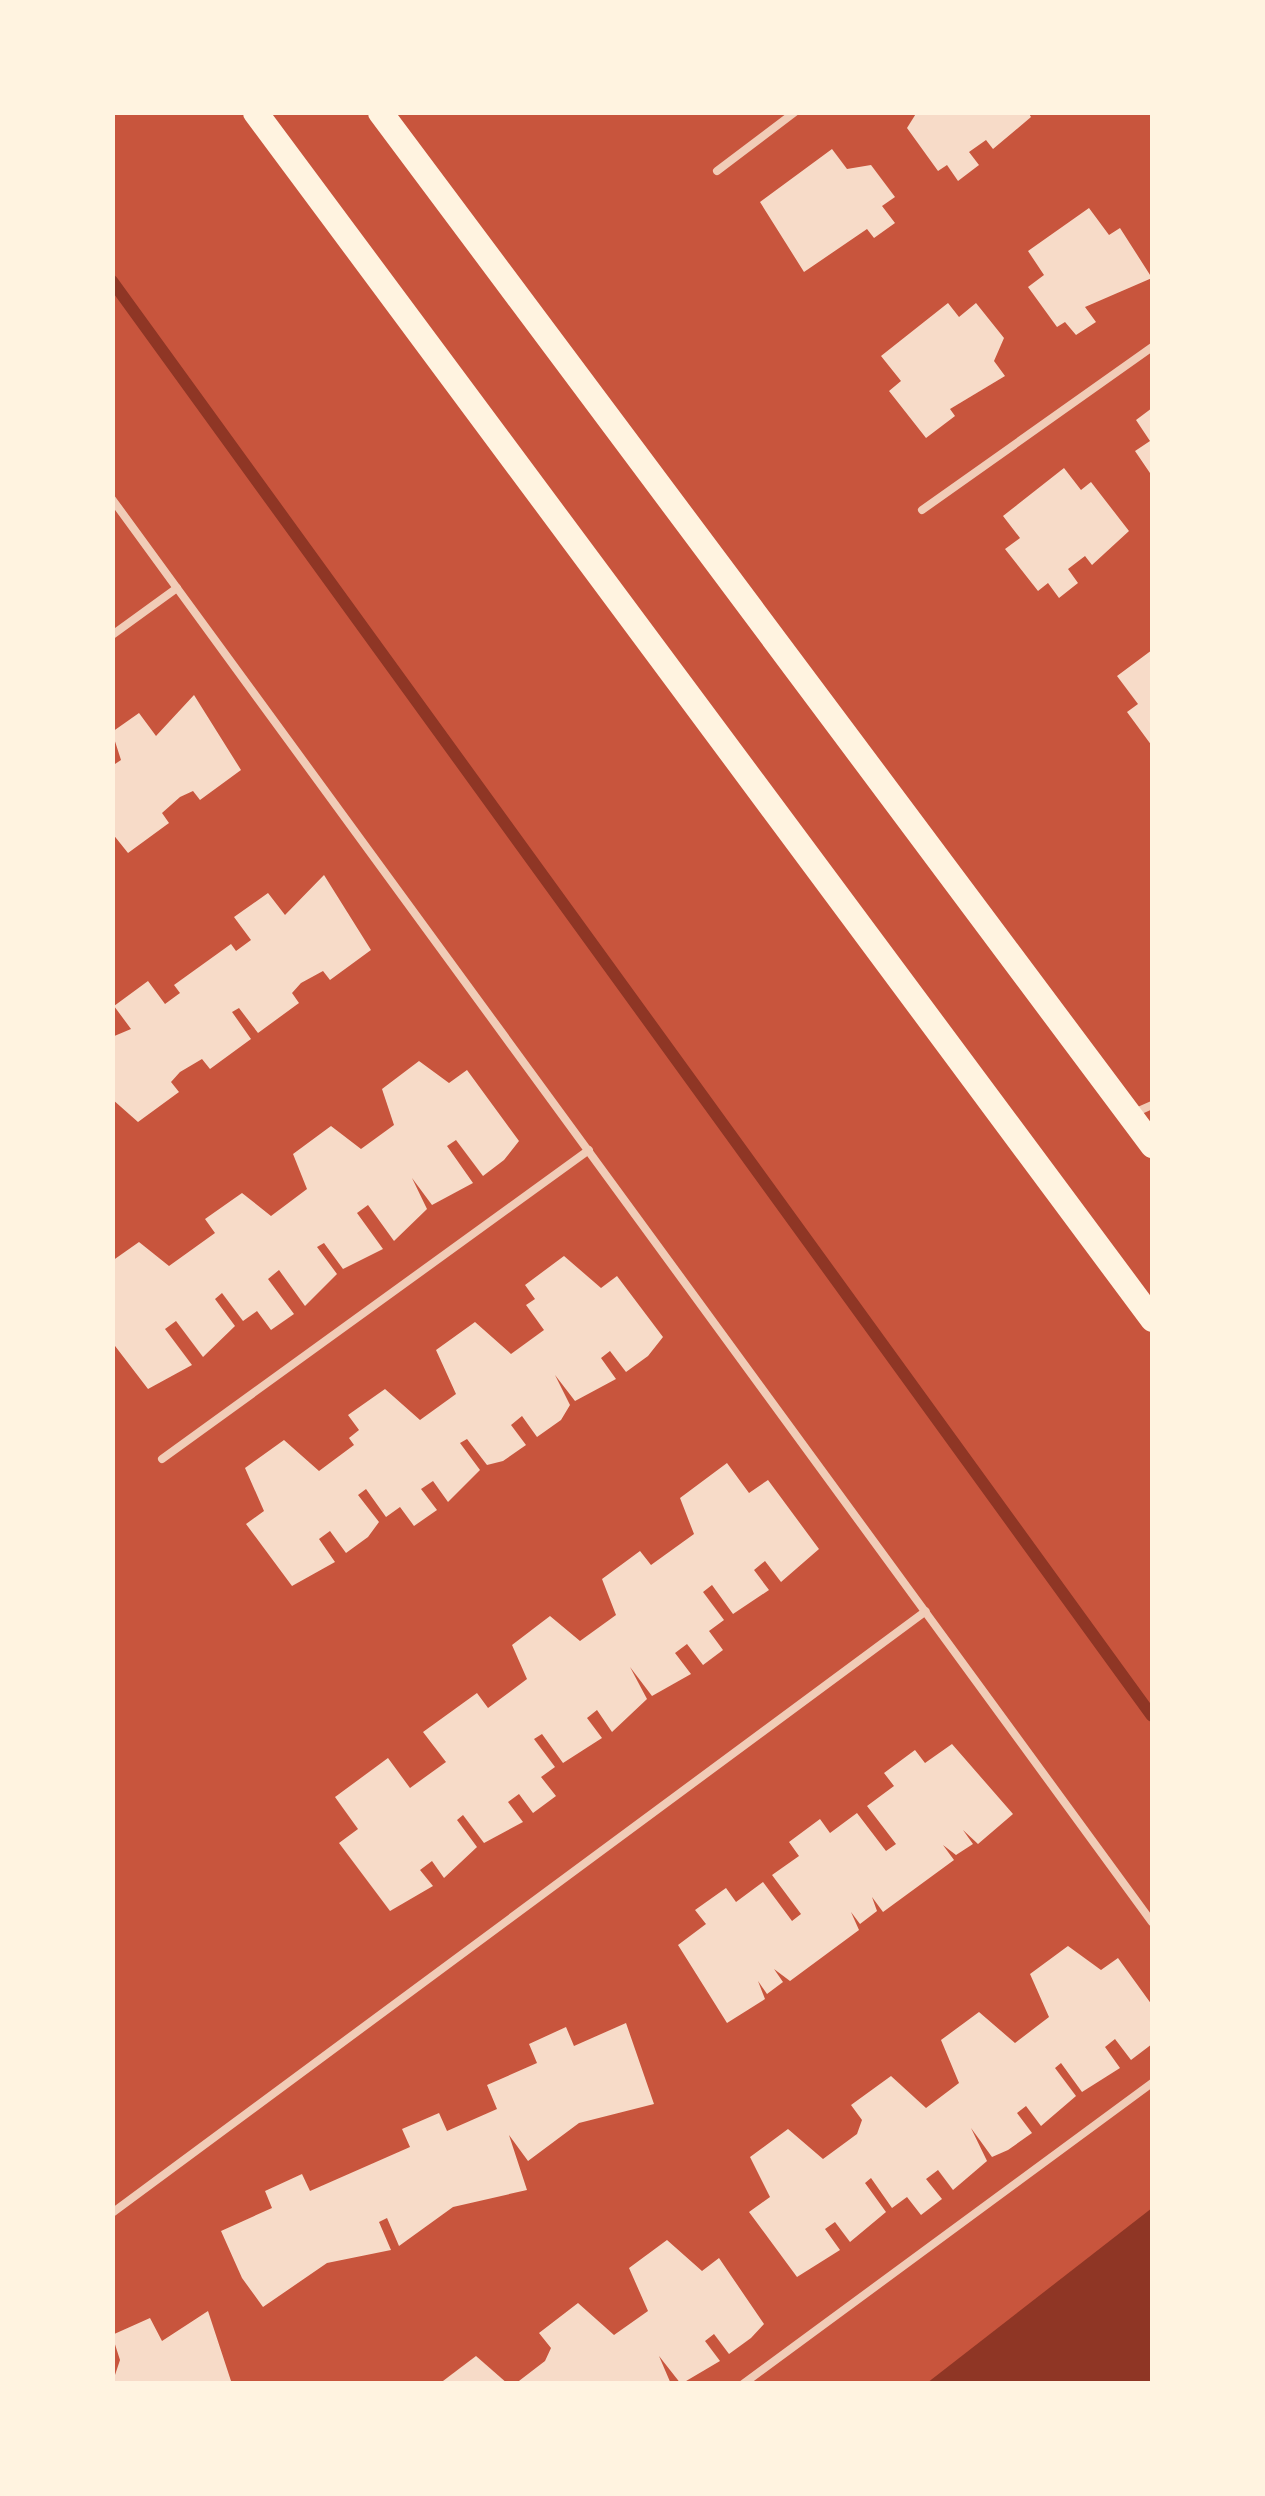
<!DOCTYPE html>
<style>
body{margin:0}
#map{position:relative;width:1265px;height:2496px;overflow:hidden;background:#c8553d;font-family:"Fira Sans Condensed",sans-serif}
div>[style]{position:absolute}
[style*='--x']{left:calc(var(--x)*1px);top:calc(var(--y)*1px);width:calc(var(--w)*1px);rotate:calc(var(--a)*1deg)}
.water>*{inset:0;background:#8f3625}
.stream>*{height:12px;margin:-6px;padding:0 6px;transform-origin:6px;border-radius:6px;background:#8f3625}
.building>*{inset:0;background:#f7dbc8}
.service>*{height:8px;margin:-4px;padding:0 4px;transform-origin:4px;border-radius:4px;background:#f1ccb7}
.primary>*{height:25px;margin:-12.5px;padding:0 12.5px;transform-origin:12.5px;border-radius:12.5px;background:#fff3e0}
span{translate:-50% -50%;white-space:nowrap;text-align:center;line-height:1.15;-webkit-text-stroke:8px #fff3e0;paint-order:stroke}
.frame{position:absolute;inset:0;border:115px solid #fff3e0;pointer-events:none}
</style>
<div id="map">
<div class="water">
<i style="clip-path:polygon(1152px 2208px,1152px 2383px,927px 2383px)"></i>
</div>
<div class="stream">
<i style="--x:112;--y:281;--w:1772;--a:54.07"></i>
</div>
<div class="building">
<i style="clip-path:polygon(917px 112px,1028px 112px,1031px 117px,993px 149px,986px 140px,969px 152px,979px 165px,958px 181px,947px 165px,938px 171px,907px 128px)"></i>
<i style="clip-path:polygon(832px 149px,847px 169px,871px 165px,895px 197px,882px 206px,895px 223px,874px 238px,867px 229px,804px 272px,760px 202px)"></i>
<i style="clip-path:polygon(1089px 208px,1109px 235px,1120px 228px,1152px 278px,1085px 307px,1096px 322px,1076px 335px,1065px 322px,1057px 327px,1028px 287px,1044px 275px,1028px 251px)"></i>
<i style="clip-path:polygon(948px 303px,959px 317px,976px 303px,1004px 338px,994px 361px,1005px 376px,950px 409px,955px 416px,926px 438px,889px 391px,901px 381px,881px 356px)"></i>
<i style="clip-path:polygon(1152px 408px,1152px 476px,1135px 451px,1150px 441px,1136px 420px)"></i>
<i style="clip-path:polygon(1064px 468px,1081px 490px,1091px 482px,1129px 531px,1092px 565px,1085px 556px,1068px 569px,1078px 583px,1059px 598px,1048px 583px,1038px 591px,1005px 549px,1020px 538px,1003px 516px)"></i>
<i style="clip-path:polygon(1152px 650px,1152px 746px,1127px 712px,1138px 704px,1117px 676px)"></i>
<i style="clip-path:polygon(194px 695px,241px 770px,200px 800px,193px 791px,180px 797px,162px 813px,169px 823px,128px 853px,112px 833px,112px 766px,121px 760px,112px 732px,139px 713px,156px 736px)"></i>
<i style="clip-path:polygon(324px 875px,371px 950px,330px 980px,323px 971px,301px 983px,292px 993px,299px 1003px,258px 1033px,239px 1008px,232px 1012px,251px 1039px,210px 1069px,202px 1059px,180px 1072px,171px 1082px,179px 1092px,138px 1122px,112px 1099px,112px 1037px,131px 1029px,114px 1006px,148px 981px,165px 1004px,180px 993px,174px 985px,231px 944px,236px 951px,251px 940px,234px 917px,268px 893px,285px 915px)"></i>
<i style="clip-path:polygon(419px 1061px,449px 1083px,467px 1070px,519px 1141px,504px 1160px,483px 1176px,456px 1140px,447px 1146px,473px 1183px,432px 1205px,412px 1178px,427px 1209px,394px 1241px,368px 1205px,357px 1213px,383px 1249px,343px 1269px,324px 1243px,317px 1247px,337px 1274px,305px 1306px,279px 1270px,268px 1279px,294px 1314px,271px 1330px,257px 1311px,243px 1321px,222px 1293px,215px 1299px,235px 1326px,203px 1357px,176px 1321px,165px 1329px,192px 1365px,148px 1389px,112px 1342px,112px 1261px,139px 1242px,169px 1266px,215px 1233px,205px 1219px,242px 1193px,271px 1216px,307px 1189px,293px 1154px,331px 1126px,361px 1149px,394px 1125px,382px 1089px)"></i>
<i style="clip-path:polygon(564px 1256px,601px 1288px,617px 1276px,663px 1337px,648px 1356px,626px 1372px,610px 1351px,601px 1358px,616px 1379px,575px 1401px,555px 1375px,570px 1405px,561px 1420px,537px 1437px,522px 1416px,511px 1425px,526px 1445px,503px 1461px,487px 1465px,467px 1439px,460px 1443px,480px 1470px,448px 1502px,433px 1481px,421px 1489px,437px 1510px,414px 1526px,400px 1507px,386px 1517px,366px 1489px,358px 1495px,379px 1522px,368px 1537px,346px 1553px,330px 1531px,319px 1539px,335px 1562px,292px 1586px,246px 1524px,264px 1511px,245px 1468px,284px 1440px,319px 1471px,354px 1445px,349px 1438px,359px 1430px,348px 1415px,385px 1389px,420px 1420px,456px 1394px,436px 1350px,475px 1322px,511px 1354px,544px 1330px,526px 1305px,535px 1299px,525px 1285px)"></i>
<i style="clip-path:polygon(727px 1463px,749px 1493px,768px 1480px,819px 1549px,781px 1582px,765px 1561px,754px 1570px,769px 1590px,733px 1614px,712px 1585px,703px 1592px,724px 1620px,709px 1631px,723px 1650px,703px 1665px,687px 1644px,675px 1653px,691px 1674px,652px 1696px,630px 1667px,647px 1699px,612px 1732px,597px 1710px,587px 1718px,602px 1738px,563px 1763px,542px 1734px,534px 1739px,555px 1767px,541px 1777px,556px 1796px,533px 1813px,519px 1794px,508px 1802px,523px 1822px,484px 1843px,463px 1815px,457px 1820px,477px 1847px,444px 1878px,432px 1861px,420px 1870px,433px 1886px,390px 1911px,339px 1843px,358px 1829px,335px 1797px,388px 1758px,410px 1788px,446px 1762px,423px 1732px,477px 1693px,488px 1708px,527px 1679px,512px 1645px,550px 1616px,580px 1641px,616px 1615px,602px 1579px,640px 1551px,651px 1565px,694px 1534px,680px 1498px)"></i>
<i style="clip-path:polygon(952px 1744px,1013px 1814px,978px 1844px,963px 1830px,973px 1844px,956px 1855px,943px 1845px,954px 1860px,883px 1912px,872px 1897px,877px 1911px,860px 1924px,851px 1912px,859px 1930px,790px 1981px,774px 1969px,783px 1982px,767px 1994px,758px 1981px,765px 1999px,727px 2023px,678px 1945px,706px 1924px,695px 1910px,726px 1888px,736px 1902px,763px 1882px,792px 1921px,801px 1914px,772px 1875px,799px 1856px,789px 1842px,820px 1819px,830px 1833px,857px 1813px,886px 1851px,896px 1844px,867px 1806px,894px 1786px,884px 1773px,915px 1750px,925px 1763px)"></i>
<i style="clip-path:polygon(1068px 1946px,1101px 1970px,1118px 1958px,1152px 2005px,1152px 2044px,1131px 2060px,1115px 2039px,1105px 2047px,1120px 2068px,1082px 2092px,1061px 2063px,1055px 2068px,1076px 2096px,1041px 2126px,1026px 2106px,1017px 2113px,1032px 2133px,1008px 2150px,992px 2157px,971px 2128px,987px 2161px,953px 2190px,938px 2170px,926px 2179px,942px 2199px,921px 2215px,907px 2197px,892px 2208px,871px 2178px,865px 2183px,886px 2212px,850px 2242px,835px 2222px,825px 2229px,840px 2250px,797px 2277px,749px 2212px,770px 2197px,750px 2157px,788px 2129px,823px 2159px,857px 2134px,862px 2120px,851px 2105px,891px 2076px,926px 2108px,959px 2083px,941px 2040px,979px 2012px,1015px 2043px,1049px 2017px,1030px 1974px)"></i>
<i style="clip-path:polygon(626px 2023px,654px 2104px,579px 2123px,528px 2161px,509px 2135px,527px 2190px,453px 2207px,399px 2246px,387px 2218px,379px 2222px,391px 2250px,327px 2263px,263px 2307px,242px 2278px,221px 2231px,272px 2208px,265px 2191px,302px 2174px,310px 2191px,410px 2147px,402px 2129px,439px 2113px,447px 2131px,497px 2109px,487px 2085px,537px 2063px,529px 2044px,566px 2027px,574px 2046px)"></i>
<i style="clip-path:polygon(667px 2240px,702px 2271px,719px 2258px,764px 2324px,751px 2338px,729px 2354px,714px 2334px,705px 2341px,720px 2361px,681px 2384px,659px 2356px,671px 2384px,515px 2384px,545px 2361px,551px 2348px,539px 2333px,578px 2303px,614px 2335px,648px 2311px,629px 2268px)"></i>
<i style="clip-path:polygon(208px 2311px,232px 2384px,112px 2384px,120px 2360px,112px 2335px,150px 2318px,162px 2341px)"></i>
<i style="clip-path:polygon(476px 2356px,508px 2384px,439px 2384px)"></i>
</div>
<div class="service">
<i style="--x:717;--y:171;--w:98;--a:-37.1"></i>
<i style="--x:112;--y:499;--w:110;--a:53.9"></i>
<i style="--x:177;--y:588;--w:80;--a:144.1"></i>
<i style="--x:922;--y:510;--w:282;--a:-35.3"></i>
<i style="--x:177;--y:588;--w:1652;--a:53.84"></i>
<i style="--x:1134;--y:1113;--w:20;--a:-24"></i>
<i style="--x:162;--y:1459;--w:527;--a:-35.89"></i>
<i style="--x:112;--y:2213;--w:1012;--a:-36.49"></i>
<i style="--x:743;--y:2384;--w:508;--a:-36.35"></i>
</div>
<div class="primary">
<i style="--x:255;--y:112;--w:1504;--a:53.38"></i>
<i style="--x:380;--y:112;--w:1290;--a:53.23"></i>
</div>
<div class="frame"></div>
</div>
